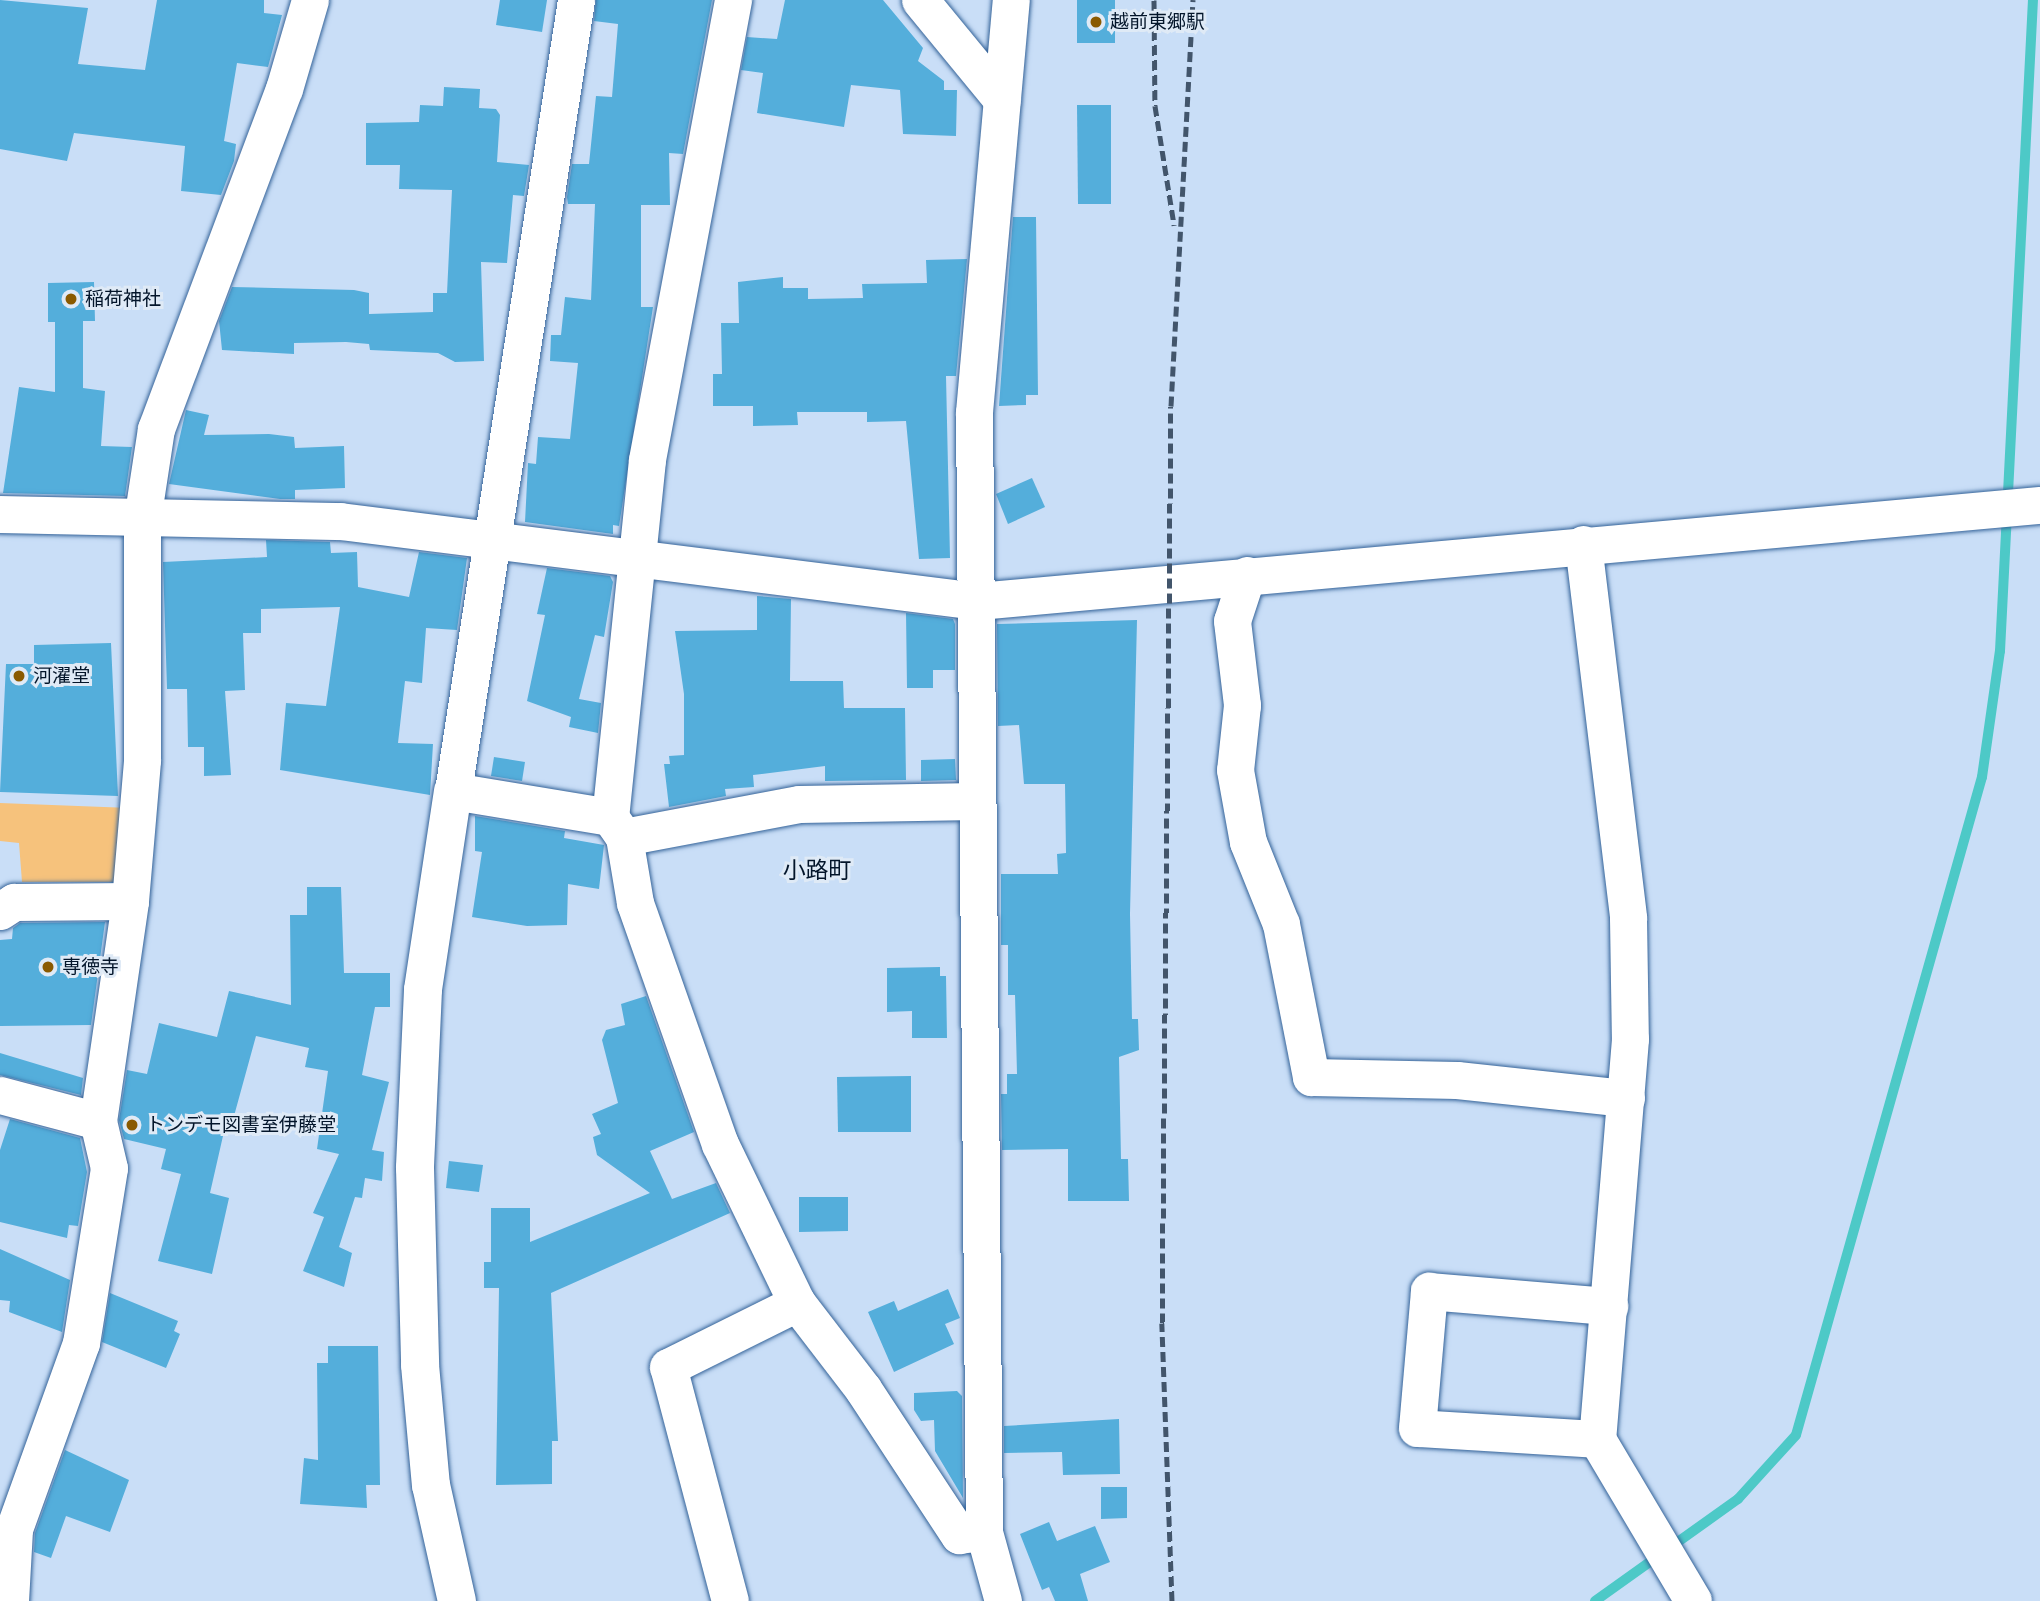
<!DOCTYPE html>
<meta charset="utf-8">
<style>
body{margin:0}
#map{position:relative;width:2040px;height:1601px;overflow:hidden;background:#c9def7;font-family:"PT Sans","Noto Sans JP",sans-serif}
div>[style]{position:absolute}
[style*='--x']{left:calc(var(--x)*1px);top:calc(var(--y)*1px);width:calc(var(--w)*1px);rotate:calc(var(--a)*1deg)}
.green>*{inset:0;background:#f6c27c}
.stream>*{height:10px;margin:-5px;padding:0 5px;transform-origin:5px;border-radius:5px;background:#4dc9c7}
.building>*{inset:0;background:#54aedb}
.roads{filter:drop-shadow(0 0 2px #346399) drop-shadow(0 0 2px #346399)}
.minor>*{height:37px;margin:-18.5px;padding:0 18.5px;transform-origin:18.5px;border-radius:18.5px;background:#fff}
.tertiary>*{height:38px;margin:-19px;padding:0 19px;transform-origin:19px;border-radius:19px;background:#fff}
.rail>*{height:5px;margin-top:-2.5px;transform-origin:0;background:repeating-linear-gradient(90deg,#42556b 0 10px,transparent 0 15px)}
.dots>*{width:19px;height:19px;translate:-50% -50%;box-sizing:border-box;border:4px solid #dfeaf6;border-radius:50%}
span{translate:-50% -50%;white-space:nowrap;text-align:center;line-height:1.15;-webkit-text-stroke:6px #dfeaf6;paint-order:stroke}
.poi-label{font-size:19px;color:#03152a}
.left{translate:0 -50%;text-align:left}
.quarter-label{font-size:23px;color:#03152a}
</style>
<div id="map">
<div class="green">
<i style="clip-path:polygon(0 803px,130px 808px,124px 882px,22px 882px,19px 843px,0 841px)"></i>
</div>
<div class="stream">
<i style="--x:1595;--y:1601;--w:176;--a:-35.5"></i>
<i style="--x:1738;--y:1499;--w:86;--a:-47.8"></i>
<i style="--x:1796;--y:1435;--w:684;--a:-74.22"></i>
<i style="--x:1982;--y:777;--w:127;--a:-81.9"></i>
<i style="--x:2000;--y:651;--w:652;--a:-87.1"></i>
</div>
<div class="building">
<i style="clip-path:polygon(0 0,88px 8px,78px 64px,145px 70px,157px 0,264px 0,264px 13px,282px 15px,268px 67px,237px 63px,224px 141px,236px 144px,234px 161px,221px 195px,181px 191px,185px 146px,74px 133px,67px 161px,0 149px)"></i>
<i style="clip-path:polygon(500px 0,547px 0,542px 32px,496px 25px)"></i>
<i style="clip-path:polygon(596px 0,712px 0,683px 154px,669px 153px,670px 205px,641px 205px,641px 307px,653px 307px,619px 526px,613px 525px,613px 534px,525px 522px,528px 463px,536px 464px,538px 437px,570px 439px,578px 363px,550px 361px,551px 335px,561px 335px,565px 297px,591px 300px,595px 204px,568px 204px,567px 197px,572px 164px,589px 164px,596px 96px,612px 97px,618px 24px,594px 21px)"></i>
<i style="clip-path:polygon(785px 0,883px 0,923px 48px,918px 61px,944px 81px,944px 90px,957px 90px,956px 136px,903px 134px,900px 90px,851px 85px,844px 127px,757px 113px,763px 73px,741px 70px,747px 37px,777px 39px)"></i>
<i style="clip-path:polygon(1077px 0,1115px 0,1115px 43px,1077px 43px)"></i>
<i style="clip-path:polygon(444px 87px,480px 89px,479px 108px,496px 109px,500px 115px,497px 162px,529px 165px,524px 196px,513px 195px,507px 263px,481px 262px,484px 361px,455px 362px,438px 353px,370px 350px,369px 344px,346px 342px,294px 343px,294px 354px,222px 350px,219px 321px,232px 287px,354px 290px,369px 293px,369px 314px,433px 312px,433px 293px,447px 293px,452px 190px,399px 189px,400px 165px,366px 165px,366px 123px,419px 122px,420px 105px,443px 106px)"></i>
<i style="clip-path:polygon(1077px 105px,1111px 105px,1111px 204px,1078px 204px)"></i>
<i style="clip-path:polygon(1013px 217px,1036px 217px,1038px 395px,1026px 395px,1026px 405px,999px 406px)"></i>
<i style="clip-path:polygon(967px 259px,956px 376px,946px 376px,950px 558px,919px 559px,906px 421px,867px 422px,867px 412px,797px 412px,798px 425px,753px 426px,753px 406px,713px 406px,713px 374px,722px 374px,721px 323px,739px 323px,738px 282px,783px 277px,783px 288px,808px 288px,808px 299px,863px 298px,862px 284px,927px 283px,926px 260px)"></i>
<i style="clip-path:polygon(94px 282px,95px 321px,83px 321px,83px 388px,105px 391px,101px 446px,132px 447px,125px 496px,3px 493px,19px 387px,55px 392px,55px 322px,48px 322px,48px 283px)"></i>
<i style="clip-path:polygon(186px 410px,209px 415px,204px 435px,269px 434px,294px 437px,295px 448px,344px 446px,345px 488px,295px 490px,295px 499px,280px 499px,169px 484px)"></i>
<i style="clip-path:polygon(1032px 478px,1045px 507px,1008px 524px,996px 494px)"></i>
<i style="clip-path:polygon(266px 540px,330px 542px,331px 553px,357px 552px,358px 587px,409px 597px,419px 552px,467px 558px,457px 630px,426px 628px,422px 683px,405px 681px,398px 743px,433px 744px,430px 795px,280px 770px,286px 703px,326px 706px,340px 607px,261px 609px,261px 633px,243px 633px,245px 690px,225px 691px,231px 775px,204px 776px,204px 747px,188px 747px,187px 689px,167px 689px,163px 562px,267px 557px)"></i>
<i style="clip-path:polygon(547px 568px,610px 576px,613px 582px,604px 637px,595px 635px,579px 699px,601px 703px,598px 733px,569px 727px,571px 717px,527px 701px,545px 615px,537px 614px)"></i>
<i style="clip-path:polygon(757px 596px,791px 599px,790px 681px,843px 681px,844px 708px,905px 708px,906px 780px,825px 781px,825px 766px,753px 775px,754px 787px,725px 789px,726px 796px,669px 807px,664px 764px,670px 764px,669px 756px,684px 755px,684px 694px,675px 631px,757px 630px)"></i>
<i style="clip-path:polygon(906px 613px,953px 619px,955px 624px,955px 670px,933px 670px,933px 688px,907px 688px)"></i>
<i style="clip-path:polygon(1137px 620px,1130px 914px,1132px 1019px,1138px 1019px,1139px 1050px,1119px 1057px,1121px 1159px,1128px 1159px,1129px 1201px,1068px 1201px,1068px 1149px,1002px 1150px,1001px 1094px,1007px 1094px,1007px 1074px,1017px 1074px,1015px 995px,1008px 995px,1008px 945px,1001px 945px,1001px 874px,1058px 874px,1057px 854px,1066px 853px,1065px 784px,1024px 784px,1019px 725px,998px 726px,997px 624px)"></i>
<i style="clip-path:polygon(111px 643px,118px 796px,0 792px,6px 664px,34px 664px,34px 645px)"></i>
<i style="clip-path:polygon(494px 757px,525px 762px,522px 781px,491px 776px)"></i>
<i style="clip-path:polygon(955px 759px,956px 780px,921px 781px,921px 760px)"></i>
<i style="clip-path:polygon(475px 816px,565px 831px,564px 838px,604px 845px,599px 889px,568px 884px,567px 925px,527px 926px,472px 917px,482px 852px,475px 851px)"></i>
<i style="clip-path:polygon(307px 887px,341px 887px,344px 973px,390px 973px,390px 1007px,375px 1007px,362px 1075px,389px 1082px,372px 1150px,384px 1152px,382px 1181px,365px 1178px,362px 1198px,355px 1197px,339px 1247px,352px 1253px,344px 1287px,303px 1271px,324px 1217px,313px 1213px,339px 1154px,317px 1149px,328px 1071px,305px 1067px,309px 1048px,256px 1036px,234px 1116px,228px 1114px,210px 1193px,229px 1198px,212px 1274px,158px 1261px,181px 1174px,161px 1169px,166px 1149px,124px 1139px,119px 1120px,127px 1070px,147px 1074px,159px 1023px,217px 1037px,229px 991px,291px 1005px,290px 915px,307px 915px)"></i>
<i style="clip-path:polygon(105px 922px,91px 1025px,0 1026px,0 940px,12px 939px,13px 928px,20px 923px)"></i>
<i style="clip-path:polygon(940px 967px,940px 976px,946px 976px,947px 1038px,912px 1038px,912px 1011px,887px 1012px,887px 968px)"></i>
<i style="clip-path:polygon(646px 996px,694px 1132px,650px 1151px,672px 1199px,716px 1183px,730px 1213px,551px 1293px,558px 1441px,552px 1441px,552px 1484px,496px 1485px,499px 1288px,484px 1288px,484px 1262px,491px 1262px,491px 1208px,530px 1208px,530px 1242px,650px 1193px,597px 1155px,593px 1137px,601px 1134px,592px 1114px,618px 1103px,602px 1040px,606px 1030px,625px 1025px,621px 1004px)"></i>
<i style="clip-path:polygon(0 1053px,83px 1078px,81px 1095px,0 1075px)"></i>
<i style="clip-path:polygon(911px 1076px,911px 1132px,838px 1132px,837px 1077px)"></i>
<i style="clip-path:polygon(10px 1119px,80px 1138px,87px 1172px,78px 1226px,69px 1225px,67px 1238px,0 1222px,0 1150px)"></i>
<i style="clip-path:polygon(449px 1161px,483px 1165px,479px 1192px,446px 1188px)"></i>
<i style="clip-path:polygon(799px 1197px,848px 1197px,848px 1231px,799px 1232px)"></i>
<i style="clip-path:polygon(0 1249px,70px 1280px,62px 1332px,9px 1312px,10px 1301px,0 1300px)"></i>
<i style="clip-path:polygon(948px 1289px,960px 1318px,945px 1324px,954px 1344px,894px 1372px,868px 1312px,894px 1301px,898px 1311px)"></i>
<i style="clip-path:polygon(110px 1293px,178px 1321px,174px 1331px,180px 1334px,166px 1368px,102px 1342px)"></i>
<i style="clip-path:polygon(328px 1346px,378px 1346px,380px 1485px,366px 1485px,367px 1508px,300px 1504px,304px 1458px,318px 1460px,317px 1363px,328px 1363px)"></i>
<i style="clip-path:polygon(957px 1391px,962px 1396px,963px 1498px,935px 1451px,934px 1420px,921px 1421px,914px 1410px,914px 1393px)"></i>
<i style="clip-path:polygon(1119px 1419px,1120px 1474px,1063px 1475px,1062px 1452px,1004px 1453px,1004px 1426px)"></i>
<i style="clip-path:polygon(65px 1450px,129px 1480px,110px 1532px,66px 1516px,51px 1558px,34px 1552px,35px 1533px)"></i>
<i style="clip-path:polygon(1101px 1487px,1127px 1487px,1127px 1518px,1101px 1519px)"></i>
<i style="clip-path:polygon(1049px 1522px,1057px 1541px,1095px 1526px,1110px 1562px,1080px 1574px,1088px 1601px,1055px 1601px,1049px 1587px,1042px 1590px,1020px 1534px)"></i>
</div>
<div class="roads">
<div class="minor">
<i style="--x:576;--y:0;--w:801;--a:98.84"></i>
<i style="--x:453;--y:791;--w:159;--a:9.4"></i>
<i style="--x:733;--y:0;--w:468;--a:100.6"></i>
<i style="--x:647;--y:460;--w:359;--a:95.9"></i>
<i style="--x:610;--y:817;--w:24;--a:55"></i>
<i style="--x:624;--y:837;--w:67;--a:80.5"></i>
<i style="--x:635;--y:903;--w:256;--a:70.6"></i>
<i style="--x:720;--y:1144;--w:177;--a:64.2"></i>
<i style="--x:797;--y:1303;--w:108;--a:52.5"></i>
<i style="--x:863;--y:1389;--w:175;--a:56.7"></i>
<i style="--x:959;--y:1535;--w:25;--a:-7"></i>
<i style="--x:920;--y:0;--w:129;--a:50.6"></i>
<i style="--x:0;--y:514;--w:340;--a:1.2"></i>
<i style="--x:340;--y:521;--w:643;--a:7.15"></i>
<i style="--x:978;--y:601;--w:1066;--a:-5.17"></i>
<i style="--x:1583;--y:544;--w:377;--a:83.1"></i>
<i style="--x:1628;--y:918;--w:121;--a:89.1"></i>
<i style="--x:1630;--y:1039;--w:401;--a:94.7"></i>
<i style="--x:1597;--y:1439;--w:188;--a:59.3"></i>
<i style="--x:1247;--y:575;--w:48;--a:108.1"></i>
<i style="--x:1232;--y:621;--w:85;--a:83.2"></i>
<i style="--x:1242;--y:705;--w:65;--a:96.1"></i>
<i style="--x:1235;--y:770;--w:73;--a:79.8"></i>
<i style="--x:1248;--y:842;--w:88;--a:68.1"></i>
<i style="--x:1281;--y:924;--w:156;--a:78.9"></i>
<i style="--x:1311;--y:1077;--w:146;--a:1.2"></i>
<i style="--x:1457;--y:1080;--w:170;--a:6.1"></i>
<i style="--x:624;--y:837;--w:178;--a:-10.7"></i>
<i style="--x:799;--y:804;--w:178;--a:-1"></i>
<i style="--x:0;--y:911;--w:17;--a:-33"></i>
<i style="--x:14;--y:902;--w:116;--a:-0.5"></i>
<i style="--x:0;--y:1095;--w:101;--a:14.9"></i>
<i style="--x:1597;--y:1439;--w:180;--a:-176.5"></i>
<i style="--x:1417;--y:1428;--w:138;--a:-85"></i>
<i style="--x:1429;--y:1291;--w:181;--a:4.8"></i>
<i style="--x:10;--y:1601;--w:72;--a:-86.8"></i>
<i style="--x:14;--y:1529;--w:198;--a:-70.2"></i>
<i style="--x:81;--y:1343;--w:177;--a:-80.9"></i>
<i style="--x:109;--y:1168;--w:48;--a:-103.2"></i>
<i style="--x:98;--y:1121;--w:222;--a:-81.7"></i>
<i style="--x:130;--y:901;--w:142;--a:-85.1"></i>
<i style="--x:142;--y:760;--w:240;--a:-90"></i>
<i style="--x:142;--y:520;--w:92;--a:-81.3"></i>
<i style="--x:156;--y:429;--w:363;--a:-69.4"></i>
<i style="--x:284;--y:89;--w:93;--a:-73.7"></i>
<i style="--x:730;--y:1601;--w:242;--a:-104.8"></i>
<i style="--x:668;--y:1367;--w:144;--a:-26.4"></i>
<i style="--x:1003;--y:1601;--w:72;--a:-105.4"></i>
<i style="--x:984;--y:1532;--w:1120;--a:-90.51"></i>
<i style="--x:974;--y:412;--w:414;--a:-84.9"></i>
</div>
<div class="tertiary">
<i style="--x:453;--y:791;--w:201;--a:98.6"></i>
<i style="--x:423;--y:990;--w:178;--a:92.6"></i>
<i style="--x:415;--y:1168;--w:197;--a:88.5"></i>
<i style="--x:420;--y:1365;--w:121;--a:84.8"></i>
<i style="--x:431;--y:1485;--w:119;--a:77.4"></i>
</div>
</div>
<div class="rail">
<i style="--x:1154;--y:0;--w:106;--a:89.5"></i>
<i style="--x:1155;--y:106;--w:121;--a:80.9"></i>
<i style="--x:1172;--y:1601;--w:278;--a:-92.1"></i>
<i style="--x:1162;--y:1323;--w:917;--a:-89.44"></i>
<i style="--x:1171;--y:406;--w:407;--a:-86.9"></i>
</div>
<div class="dots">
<i style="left:1096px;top:22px;background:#8a5a00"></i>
<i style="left:71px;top:299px;background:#8a5a00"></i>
<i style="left:19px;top:676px;background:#8a5a00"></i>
<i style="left:48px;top:967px;background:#8a5a00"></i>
<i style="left:132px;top:1125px;background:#8a5a00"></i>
</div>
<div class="poi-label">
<span class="left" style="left:1110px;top:22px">越前東郷駅</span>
<span class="left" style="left:85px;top:299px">稲荷神社</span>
<span class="left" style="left:33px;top:676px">河濯堂</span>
<span class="left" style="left:62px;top:967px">専徳寺</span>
<span class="left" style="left:146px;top:1125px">トンデモ図書室伊藤堂</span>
</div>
<div class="quarter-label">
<span style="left:817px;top:870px">小路町</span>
</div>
</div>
